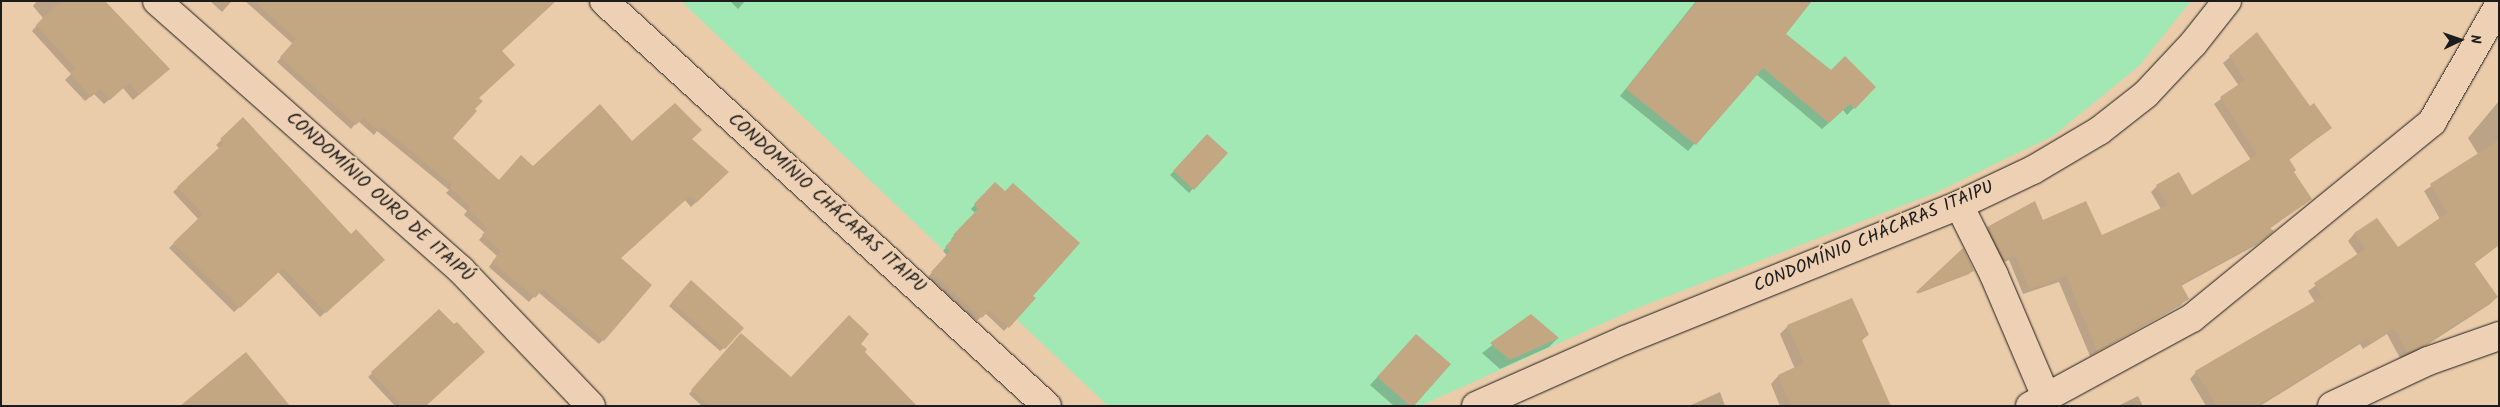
<!DOCTYPE html>
<meta charset="utf-8">
<style>
body{margin:0}
#map{position:relative;width:2500px;height:407px;overflow:hidden;background:#eaccab;font-family:Kalam,sans-serif}
div>[style]{position:absolute}
[style*='--x']{left:calc(var(--x)*1px);top:calc(var(--y)*1px);width:calc(var(--w)*1px);rotate:calc(var(--a)*1deg)}
.green>*{inset:0;background:#a1e8b4}
.shadow>*{inset:0;background:#0003}
.building>*{inset:0;background:#c2a782}
.roads{filter:drop-shadow(0 0 1px #1c1c1c) drop-shadow(0 0 1px #1c1c1c)}
.minor>*{height:28px;margin:-14px;padding:0 14px;transform-origin:14px;border-radius:14px;background:#eed1b4}
span{translate:-50% -50%;white-space:nowrap;text-align:center;line-height:1.15;-webkit-text-stroke:4px #eed1b4;paint-order:stroke}
.street-label{font-size:18px;color:#1c1c1c}
.frame{position:absolute;inset:0;border:2px solid #1c1c1c;pointer-events:none}
.north{position:absolute;left:2435px;top:15px;width:50px;height:50px;-webkit-text-stroke:4px #eed1b4;paint-order:stroke;rotate:87deg;font-size:14px;font-weight:700;line-height:20px;text-align:center;color:#1c1c1c}
.north::after{content:'';display:block;margin:auto;width:18px;height:22px;background:#1c1c1c;clip-path:polygon(50% 0,100% 100%,50% 72%,0 100%)}
</style>
<div id="map">
<div class="green">
<i style="clip-path:polygon(681px 1px,2191px 1px,2139px 66px,2053px 136px,1935px 193px,1635px 309px,1420px 406px,1108px 406px)"></i>
</div>
<div class="shadow">
<i style="clip-path:polygon(37px 1px,103px 1px,163px 74px,133px 100px,123px 88px,104px 104px,94px 94px,85px 101px,65px 80px,71px 74px,32px 31px,43px 18px,33px 6px)"></i>
<i style="clip-path:polygon(210px 1px,232px 1px,222px 12px)"></i>
<i style="clip-path:polygon(245px 1px,554px 1px,500px 51px,478px 98px,451px 138px,499px 181px,533px 168px,632px 143px,691px 139px,727px 172px,691px 207px,684px 199px,619px 258px,603px 340px,599px 344px,538px 292px,529px 302px,489px 267px,497px 256px,479px 240px,485px 233px,464px 215px,467px 211px,446px 193px,449px 190px,377px 131px,374px 135px,358px 121px,351px 129px,277px 62px,293px 44px)"></i>
<i style="clip-path:polygon(730px 1px,745px 1px,738px 9px)"></i>
<i style="clip-path:polygon(1696px 1px,1802px 1px,1784px 34px,1831px 72px,1874px 87px,1847px 115px,1843px 110px,1822px 129px,1756px 74px,1688px 151px,1620px 96px)"></i>
<i style="clip-path:polygon(2230px 57px,2310px 107px,2330px 128px,2289px 160px,2293px 172px,2311px 199px,2269px 229px,2266px 237px,2256px 245px,2181px 286px,2187px 298px,2181px 305px,2090px 356px,2059px 282px,2023px 294px,2009px 260px,1997px 265px,1982px 234px,1988px 228px,2042px 222px,2101px 236px,2161px 209px,2151px 192px,2157px 186px,2192px 196px,2251px 160px,2214px 104px,2239px 86px,2223px 63px)"></i>
<i style="clip-path:polygon(2499px 101px,2499px 245px,2474px 264px,2497px 297px,2490px 304px,2416px 352px,2400px 358px,2387px 334px,2363px 349px,2360px 344px,2260px 406px,2206px 406px,2190px 379px,2196px 372px,2315px 302px,2308px 291px,2358px 255px,2348px 241px,2354px 234px,2377px 219px,2398px 248px,2440px 219px,2424px 191px,2478px 154px,2468px 138px)"></i>
<i style="clip-path:polygon(243px 119px,378px 265px,320px 317px,278px 272px,234px 312px,169px 248px,199px 220px,173px 192px,220px 149px,216px 145px)"></i>
<i style="clip-path:polygon(1207px 136px,1226px 153px,1189px 193px,1170px 175px)"></i>
<i style="clip-path:polygon(995px 183px,1031px 296px,1034px 298px,1004px 331px,985px 313px,977px 321px,928px 277px,947px 256px,943px 251px,952px 241px,951px 239px,975px 213px,971px 209px)"></i>
<i style="clip-path:polygon(1963px 250px,1973px 270px,1969px 274px,1917px 294px)"></i>
<i style="clip-path:polygon(691px 282px,724px 348px,720px 351px,669px 306px)"></i>
<i style="clip-path:polygon(439px 311px,425px 406px,395px 406px,368px 377px)"></i>
<i style="clip-path:polygon(1531px 316px,1558px 338px,1549px 347px,1500px 369px,1482px 353px)"></i>
<i style="clip-path:polygon(1788px 326px,1868px 335px,1861px 341px,1890px 406px,1780px 406px,1771px 384px,1778px 376px,1795px 369px,1780px 334px)"></i>
<i style="clip-path:polygon(737px 338px,791px 379px,859px 344px,863px 352px,905px 406px,702px 406px,689px 394px)"></i>
<i style="clip-path:polygon(1409px 343px,1413px 406px,1394px 406px,1370px 385px)"></i>
<i style="clip-path:polygon(1720px 392px,1725px 406px,1689px 406px)"></i>
<i style="clip-path:polygon(2138px 396px,2143px 406px,2118px 406px)"></i>
</div>
<div class="building">
<i style="clip-path:polygon(60px 1px,105px 1px,170px 69px,139px 95px,129px 83px,110px 100px,100px 89px,91px 97px,70px 73px,75px 68px,36px 25px)"></i>
<i style="clip-path:polygon(254px 1px,556px 1px,502px 51px,515px 65px,479px 98px,483px 101px,475px 109px,477px 111px,453px 138px,499px 180px,521px 155px,533px 166px,600px 104px,632px 141px,675px 103px,702px 130px,692px 139px,729px 172px,696px 203px,690px 196px,621px 258px,652px 285px,604px 341px,543px 289px,535px 298px,492px 262px,501px 251px,482px 235px,488px 228px,468px 210px,470px 206px,450px 188px,452px 185px,382px 127px,379px 131px,363px 118px,356px 125px,280px 57px,296px 39px)"></i>
<i style="clip-path:polygon(1697px 1px,1812px 1px,1786px 34px,1831px 70px,1845px 56px,1876px 87px,1855px 109px,1850px 104px,1829px 123px,1763px 68px,1696px 145px,1626px 89px)"></i>
<i style="clip-path:polygon(2257px 32px,2310px 106px,2314px 103px,2332px 128px,2289px 159px,2296px 170px,2294px 172px,2312px 199px,2270px 228px,2274px 231px,2263px 240px,2181px 284px,2189px 299px,2097px 351px,2066px 276px,2029px 289px,2015px 255px,2004px 259px,1987px 227px,2035px 201px,2043px 220px,2086px 201px,2102px 235px,2168px 205px,2156px 185px,2179px 172px,2192px 195px,2257px 155px,2220px 97px,2245px 80px,2229px 56px)"></i>
<i style="clip-path:polygon(243px 117px,351px 234px,356px 229px,385px 260px,326px 313px,283px 268px,240px 308px,173px 243px,203px 214px,177px 187px,224px 143px,220px 139px)"></i>
<i style="clip-path:polygon(1207px 134px,1228px 153px,1194px 190px,1173px 171px)"></i>
<i style="clip-path:polygon(2499px 140px,2499px 245px,2474px 263px,2498px 297px,2424px 345px,2407px 352px,2394px 328px,2371px 343px,2367px 338px,2257px 406px,2217px 406px,2195px 371px,2322px 297px,2314px 283px,2365px 249px,2354px 233px,2377px 218px,2398px 247px,2447px 213px,2430px 184px)"></i>
<i style="clip-path:polygon(995px 182px,1005px 191px,1013px 183px,1080px 243px,1033px 296px,1036px 298px,1009px 328px,989px 310px,982px 318px,931px 272px,950px 251px,945px 247px,955px 236px,953px 235px,978px 209px,974px 204px)"></i>
<i style="clip-path:polygon(1963px 248px,1974px 271px,1917px 293px,1916px 292px)"></i>
<i style="clip-path:polygon(691px 280px,744px 328px,725px 349px,672px 302px)"></i>
<i style="clip-path:polygon(1852px 298px,1869px 335px,1861px 338px,1891px 406px,1791px 406px,1778px 375px,1804px 363px,1787px 325px)"></i>
<i style="clip-path:polygon(439px 309px,454px 324px,457px 322px,485px 352px,426px 406px,402px 406px,371px 372px)"></i>
<i style="clip-path:polygon(1531px 314px,1559px 338px,1510px 360px,1490px 343px)"></i>
<i style="clip-path:polygon(849px 315px,869px 334px,861px 344px,867px 349px,865px 352px,917px 406px,710px 406px,691px 390px,741px 333px,791px 377px)"></i>
<i style="clip-path:polygon(1416px 334px,1451px 364px,1414px 406px,1410px 406px,1377px 377px)"></i>
<i style="clip-path:polygon(246px 352px,290px 406px,180px 406px)"></i>
</div>
<div class="roads">
<div class="minor">
<i style="--x:157;--y:1;--w:406;--a:41.5"></i>
<i style="--x:461;--y:270;--w:188;--a:46.3"></i>
<i style="--x:604;--y:1;--w:600;--a:42.43"></i>
<i style="--x:1959;--y:205;--w:78;--a:63.4"></i>
<i style="--x:1994;--y:275;--w:133;--a:66.9"></i>
<i style="--x:1476;--y:406;--w:163;--a:-23.9"></i>
<i style="--x:1625;--y:340;--w:360;--a:-22"></i>
<i style="--x:1959;--y:205;--w:82;--a:-25.3"></i>
<i style="--x:2033;--y:170;--w:77;--a:-30.6"></i>
<i style="--x:2099;--y:131;--w:60;--a:-38.2"></i>
<i style="--x:2146;--y:94;--w:69;--a:-46.8"></i>
<i style="--x:2193;--y:44;--w:55;--a:-51.7"></i>
<i style="--x:2030;--y:406;--w:184;--a:-28.5"></i>
<i style="--x:2192;--y:318;--w:310;--a:-39.2"></i>
<i style="--x:2432;--y:122;--w:135;--a:-60.2"></i>
<i style="--x:2332;--y:406;--w:106;--a:-25.1"></i>
<i style="--x:2428;--y:361;--w:75;--a:-19.4"></i>
</div>
</div>
<div class="street-label">
<span style="left:379px;top:198px;rotate:42deg">CONDOMÍNIO OURO DE ITAIPÚ</span>
<span style="left:826px;top:204px;rotate:42deg">CONDOMÍNIO CHÁCARAS ITAIPU</span>
<span style="left:1874px;top:238px;rotate:-23deg">CONDOMÍNIO CHÁCARAS ITAIPU</span>
</div>
<div class="frame"></div>
<div class="north">N</div>
</div>
